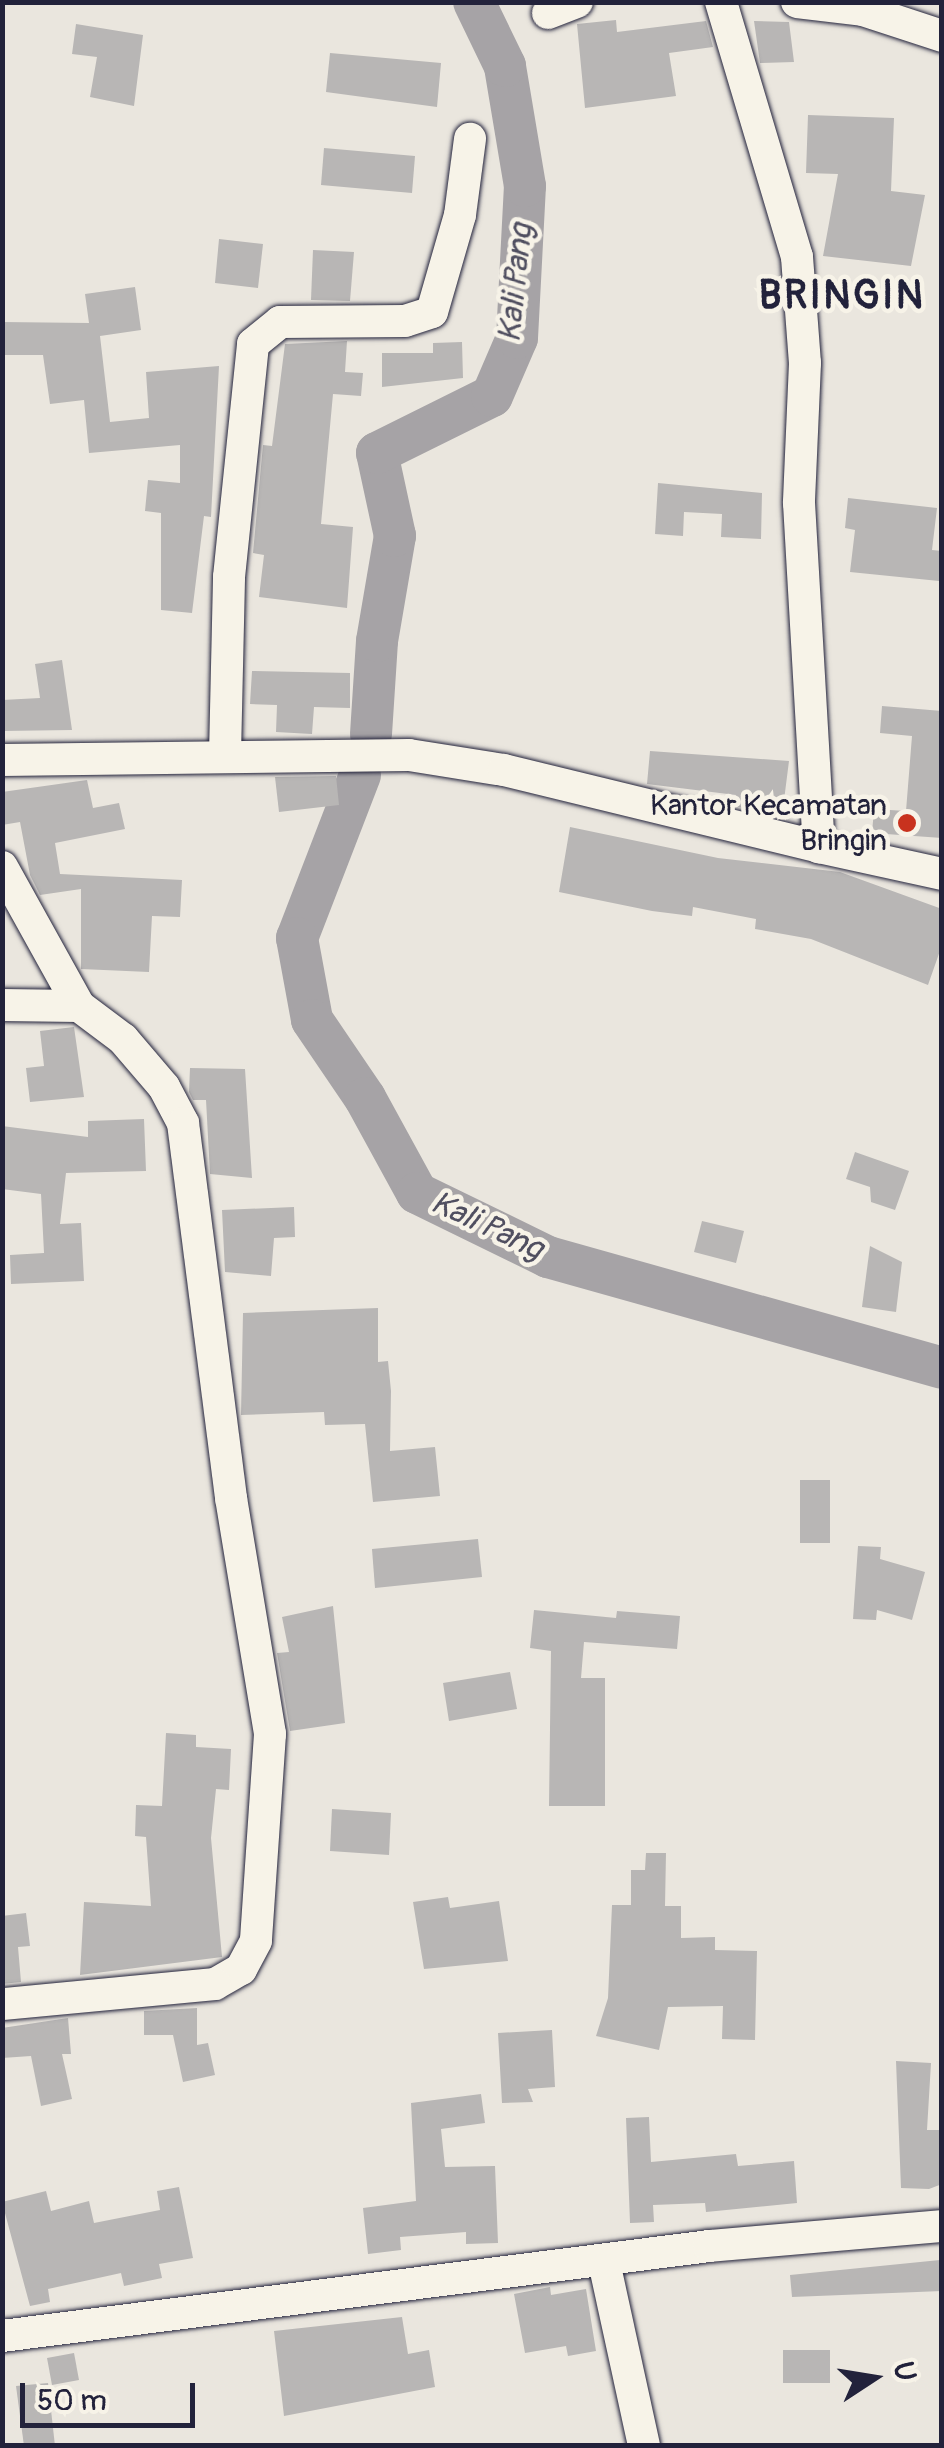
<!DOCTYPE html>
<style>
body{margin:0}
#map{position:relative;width:944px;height:2448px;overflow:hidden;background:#eae6de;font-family:Pangolin,sans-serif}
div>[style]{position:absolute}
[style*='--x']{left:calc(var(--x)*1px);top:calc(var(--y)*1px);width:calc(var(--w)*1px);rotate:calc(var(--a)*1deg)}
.river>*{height:42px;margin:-21px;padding:0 21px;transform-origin:21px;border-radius:21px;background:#a6a3a6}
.building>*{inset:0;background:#b8b6b5}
.roads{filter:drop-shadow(0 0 2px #22223b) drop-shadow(0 0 2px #22223b)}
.minor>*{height:32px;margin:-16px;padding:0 16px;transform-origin:16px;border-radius:16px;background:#f7f3e8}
.dots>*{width:28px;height:28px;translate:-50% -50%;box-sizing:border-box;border:5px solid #f7f3e8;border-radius:50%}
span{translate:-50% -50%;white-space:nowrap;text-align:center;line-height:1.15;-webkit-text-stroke:9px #f7f3e8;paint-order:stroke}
.poi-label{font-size:30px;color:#22223b}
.right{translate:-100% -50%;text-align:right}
.water-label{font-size:32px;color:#504f60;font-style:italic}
.district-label{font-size:40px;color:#22223b;font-weight:700;letter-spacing:2.5px}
.frame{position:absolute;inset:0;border:5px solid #22223b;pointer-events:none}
.north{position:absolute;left:824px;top:2328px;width:100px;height:100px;-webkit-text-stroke:8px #f7f3e8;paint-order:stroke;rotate:78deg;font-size:28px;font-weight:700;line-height:40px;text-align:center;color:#22223b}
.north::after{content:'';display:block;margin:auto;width:35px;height:45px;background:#22223b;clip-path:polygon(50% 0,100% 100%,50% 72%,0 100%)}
.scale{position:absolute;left:20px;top:2383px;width:175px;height:45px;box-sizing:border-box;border:5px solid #22223b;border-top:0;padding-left:12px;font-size:30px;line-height:35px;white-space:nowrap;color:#22223b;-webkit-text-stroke:8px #f7f3e8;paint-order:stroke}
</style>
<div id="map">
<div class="river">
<i style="--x:371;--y:734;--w:93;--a:-86.3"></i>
<i style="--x:377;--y:641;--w:107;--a:-80.3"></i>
<i style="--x:395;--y:536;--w:85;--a:-102.2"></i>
<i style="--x:377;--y:453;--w:128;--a:-26.4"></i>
<i style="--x:492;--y:396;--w:63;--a:-66.7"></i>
<i style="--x:517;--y:338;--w:152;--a:-87"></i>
<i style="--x:525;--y:186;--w:122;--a:-99.5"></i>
<i style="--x:505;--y:66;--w:71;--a:-115.8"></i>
<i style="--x:360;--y:775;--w:175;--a:111.1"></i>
<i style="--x:297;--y:938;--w:83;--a:79.6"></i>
<i style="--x:312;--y:1020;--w:94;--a:55.8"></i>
<i style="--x:365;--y:1098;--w:108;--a:61.3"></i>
<i style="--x:417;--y:1193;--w:146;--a:26"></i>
<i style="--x:548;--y:1257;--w:409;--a:15.7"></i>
</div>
<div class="building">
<i style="clip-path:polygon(616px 20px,617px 32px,706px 21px,713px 47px,669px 53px,676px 96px,585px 108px,577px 24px)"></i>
<i style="clip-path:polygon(754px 21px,789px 22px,794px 62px,760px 63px)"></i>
<i style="clip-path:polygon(76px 24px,143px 35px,134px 106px,90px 97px,97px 57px,72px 54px)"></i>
<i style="clip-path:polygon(330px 53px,441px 63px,437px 107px,326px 92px)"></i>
<i style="clip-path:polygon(808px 115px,894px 118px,891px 191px,925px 195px,911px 266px,823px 256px,838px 174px,806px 173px)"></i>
<i style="clip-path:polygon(324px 148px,415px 156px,412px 193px,321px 185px)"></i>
<i style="clip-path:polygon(219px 239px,263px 244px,258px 288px,215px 283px)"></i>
<i style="clip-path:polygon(313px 250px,354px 252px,350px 301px,311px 300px)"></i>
<i style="clip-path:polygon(135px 287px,141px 330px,100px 336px,110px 422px,149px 418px,146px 372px,219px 366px,211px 517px,204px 516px,192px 613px,161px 610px,161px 513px,145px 511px,148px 480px,180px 483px,180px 445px,89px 453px,84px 400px,50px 404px,43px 355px,2px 355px,2px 322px,89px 323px,85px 294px)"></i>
<i style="clip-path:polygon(347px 341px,345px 372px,363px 373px,361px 396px,333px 394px,321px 524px,353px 527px,347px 608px,259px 597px,264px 555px,253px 553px,263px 445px,272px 446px,285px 344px)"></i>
<i style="clip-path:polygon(462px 342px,463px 378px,382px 387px,382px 353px,433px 353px,433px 343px)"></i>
<i style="clip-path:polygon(658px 483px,762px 493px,761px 539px,721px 537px,722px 514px,684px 512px,683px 536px,655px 534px)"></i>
<i style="clip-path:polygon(848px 498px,937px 508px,932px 550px,942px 551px,939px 581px,850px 572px,855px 530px,845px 528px)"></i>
<i style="clip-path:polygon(62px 660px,72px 730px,2px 731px,2px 700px,40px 698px,35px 664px)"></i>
<i style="clip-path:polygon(252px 671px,350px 673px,350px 708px,314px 707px,312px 734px,276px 732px,277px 705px,250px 704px)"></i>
<i style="clip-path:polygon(882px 706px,942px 711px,942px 838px,872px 833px,874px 809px,906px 811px,912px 736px,880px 733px)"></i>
<i style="clip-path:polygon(650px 751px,789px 761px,782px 816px,734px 806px,736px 795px,647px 784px)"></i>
<i style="clip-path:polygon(336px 776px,339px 805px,279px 812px,275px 777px)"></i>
<i style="clip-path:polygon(87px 780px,93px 808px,119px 803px,125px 829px,55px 843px,60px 874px,182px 880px,180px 917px,152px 916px,149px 972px,81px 969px,81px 889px,40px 895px,30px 875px,20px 822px,2px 825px,2px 792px)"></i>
<i style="clip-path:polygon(570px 827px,718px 858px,840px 872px,942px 909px,942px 945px,928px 985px,811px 939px,755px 929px,756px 919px,693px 907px,692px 916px,652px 911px,559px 892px)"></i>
<i style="clip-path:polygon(74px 1027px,84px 1097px,30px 1102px,26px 1068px,44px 1066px,40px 1031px)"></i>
<i style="clip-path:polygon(190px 1068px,245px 1069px,252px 1178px,210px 1174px,206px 1100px,193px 1100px,189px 1092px)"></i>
<i style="clip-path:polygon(144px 1119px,146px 1171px,66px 1173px,60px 1224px,81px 1223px,84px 1281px,11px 1284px,10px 1255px,44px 1253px,41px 1194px,2px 1189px,2px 1126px,88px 1137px,88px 1121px)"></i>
<i style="clip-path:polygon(855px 1152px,909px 1171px,895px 1210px,871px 1202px,870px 1187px,846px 1179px)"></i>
<i style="clip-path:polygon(294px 1207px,295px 1237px,274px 1238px,271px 1276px,225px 1272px,222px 1210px)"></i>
<i style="clip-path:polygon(702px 1221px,744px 1231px,736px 1263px,694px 1252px)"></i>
<i style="clip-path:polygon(870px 1246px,902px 1262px,896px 1312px,862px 1307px)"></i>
<i style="clip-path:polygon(378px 1308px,378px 1362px,388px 1361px,391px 1391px,390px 1451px,435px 1447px,440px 1496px,373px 1502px,365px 1424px,325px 1425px,324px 1412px,241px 1415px,243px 1313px)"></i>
<i style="clip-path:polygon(800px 1480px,830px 1480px,830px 1543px,800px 1543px)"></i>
<i style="clip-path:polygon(478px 1539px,482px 1577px,375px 1588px,372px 1549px)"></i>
<i style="clip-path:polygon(858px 1546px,881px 1547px,880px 1559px,925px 1572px,912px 1620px,877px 1610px,876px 1620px,853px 1619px)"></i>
<i style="clip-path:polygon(333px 1606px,345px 1723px,290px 1731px,277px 1653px,289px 1652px,282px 1617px)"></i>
<i style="clip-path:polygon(534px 1610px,616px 1618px,617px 1611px,680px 1616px,677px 1649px,584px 1642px,581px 1678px,605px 1678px,605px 1806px,549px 1806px,551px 1651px,530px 1648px)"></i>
<i style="clip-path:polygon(510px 1672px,517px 1709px,449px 1721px,443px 1683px)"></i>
<i style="clip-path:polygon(166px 1733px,196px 1735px,196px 1747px,231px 1749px,229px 1790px,216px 1789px,211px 1838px,222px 1957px,80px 1975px,84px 1902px,151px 1906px,146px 1837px,135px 1836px,136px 1805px,162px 1806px)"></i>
<i style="clip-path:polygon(332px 1809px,391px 1813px,389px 1855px,330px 1851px)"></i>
<i style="clip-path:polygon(646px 1853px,666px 1853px,665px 1906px,681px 1906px,681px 1938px,715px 1937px,715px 1950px,757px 1951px,755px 2040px,722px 2039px,723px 2006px,668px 2007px,659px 2050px,596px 2036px,608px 1998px,612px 1905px,631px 1905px,631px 1870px,645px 1870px)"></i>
<i style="clip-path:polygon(448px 1897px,450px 1908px,499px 1901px,508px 1961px,424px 1969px,413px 1902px)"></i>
<i style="clip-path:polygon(26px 1913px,30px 1946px,18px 1947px,21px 1982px,2px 1984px,2px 1916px)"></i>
<i style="clip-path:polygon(197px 2008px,197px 2045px,208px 2043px,215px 2075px,183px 2082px,173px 2035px,144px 2035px,144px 2011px)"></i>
<i style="clip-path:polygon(68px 2018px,71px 2054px,62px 2054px,72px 2099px,41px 2106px,31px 2056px,2px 2058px,2px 2028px)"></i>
<i style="clip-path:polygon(552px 2030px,555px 2087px,528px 2089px,533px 2102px,502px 2103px,498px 2033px)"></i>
<i style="clip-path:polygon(896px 2061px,931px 2063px,927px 2130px,942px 2130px,942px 2184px,929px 2189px,901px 2188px)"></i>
<i style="clip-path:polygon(481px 2094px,485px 2123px,441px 2129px,445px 2167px,495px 2166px,498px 2243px,466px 2244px,466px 2232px,400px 2237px,401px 2250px,368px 2254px,363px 2208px,416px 2201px,411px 2103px)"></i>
<i style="clip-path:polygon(649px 2117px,651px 2162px,736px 2154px,738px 2166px,794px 2161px,797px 2203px,706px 2212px,705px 2203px,653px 2205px,654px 2222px,630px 2223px,626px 2118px)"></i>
<i style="clip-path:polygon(179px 2187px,193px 2258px,159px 2264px,162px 2278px,124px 2286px,121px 2273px,48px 2289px,50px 2302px,30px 2306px,2px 2202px,46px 2191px,51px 2211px,89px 2201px,94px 2223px,160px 2210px,157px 2191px)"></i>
<i style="clip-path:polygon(940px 2260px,942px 2291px,792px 2297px,790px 2275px)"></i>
<i style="clip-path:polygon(550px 2287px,551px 2295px,586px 2289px,596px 2351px,568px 2356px,566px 2346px,525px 2353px,514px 2294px)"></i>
<i style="clip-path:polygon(402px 2317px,408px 2354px,429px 2350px,435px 2387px,284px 2416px,274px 2331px)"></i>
<i style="clip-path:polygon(783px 2350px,830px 2350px,830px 2383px,783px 2383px)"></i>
<i style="clip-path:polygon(74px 2353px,79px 2380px,52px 2385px,47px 2358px)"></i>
<i style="clip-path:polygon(48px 2383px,55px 2446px,24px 2446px,16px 2386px)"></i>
</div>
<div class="roads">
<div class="minor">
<i style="--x:721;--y:2;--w:266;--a:73.4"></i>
<i style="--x:797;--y:257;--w:106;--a:85.7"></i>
<i style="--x:805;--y:363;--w:140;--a:92.5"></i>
<i style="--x:799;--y:503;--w:345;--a:86.7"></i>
<i style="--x:819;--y:847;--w:126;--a:12.4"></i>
<i style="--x:797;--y:2;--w:66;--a:6.9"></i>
<i style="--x:863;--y:10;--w:83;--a:18.2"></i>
<i style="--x:548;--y:13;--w:31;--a:-21"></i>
<i style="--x:225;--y:755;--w:178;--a:-88.7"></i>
<i style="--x:229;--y:577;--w:234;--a:-84.1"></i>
<i style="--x:253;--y:344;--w:35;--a:-39"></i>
<i style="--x:280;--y:322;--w:125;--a:-0.5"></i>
<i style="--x:405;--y:321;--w:28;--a:-18"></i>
<i style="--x:432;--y:312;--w:101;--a:-73.9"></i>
<i style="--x:460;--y:215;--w:77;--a:-82.5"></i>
<i style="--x:2;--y:760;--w:407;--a:-0.7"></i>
<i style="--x:409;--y:755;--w:96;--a:9"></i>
<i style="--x:504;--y:770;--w:324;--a:13.7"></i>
<i style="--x:2;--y:867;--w:159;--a:61"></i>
<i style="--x:79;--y:1006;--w:55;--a:36.9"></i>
<i style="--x:123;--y:1039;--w:63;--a:49.5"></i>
<i style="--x:164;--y:1087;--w:41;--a:62.2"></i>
<i style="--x:183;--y:1123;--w:378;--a:82.7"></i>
<i style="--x:231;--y:1498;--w:239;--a:80.6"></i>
<i style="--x:270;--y:1734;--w:207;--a:93.9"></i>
<i style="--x:256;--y:1941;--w:32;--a:118"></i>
<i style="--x:241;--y:1969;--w:30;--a:150"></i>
<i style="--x:215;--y:1984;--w:214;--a:174.6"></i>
<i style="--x:2;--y:1005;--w:77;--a:0.7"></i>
<i style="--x:604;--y:2262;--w:188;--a:77.7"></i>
<i style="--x:2;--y:2336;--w:713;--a:-7.25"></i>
<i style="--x:709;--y:2246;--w:234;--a:-4.9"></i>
</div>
</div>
<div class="dots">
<i style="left:907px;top:823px;background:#c8321e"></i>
</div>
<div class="poi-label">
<span class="right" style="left:887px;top:823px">Kantor Kecamatan<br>Bringin</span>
</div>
<div class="water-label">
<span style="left:516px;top:283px;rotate:-84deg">Kali Pang</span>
<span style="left:487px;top:1226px;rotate:25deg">Kali Pang</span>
</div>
<div class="district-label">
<span style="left:842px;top:296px">BRINGIN</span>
</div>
<div class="frame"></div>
<div class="north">U</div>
<div class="scale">50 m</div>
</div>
